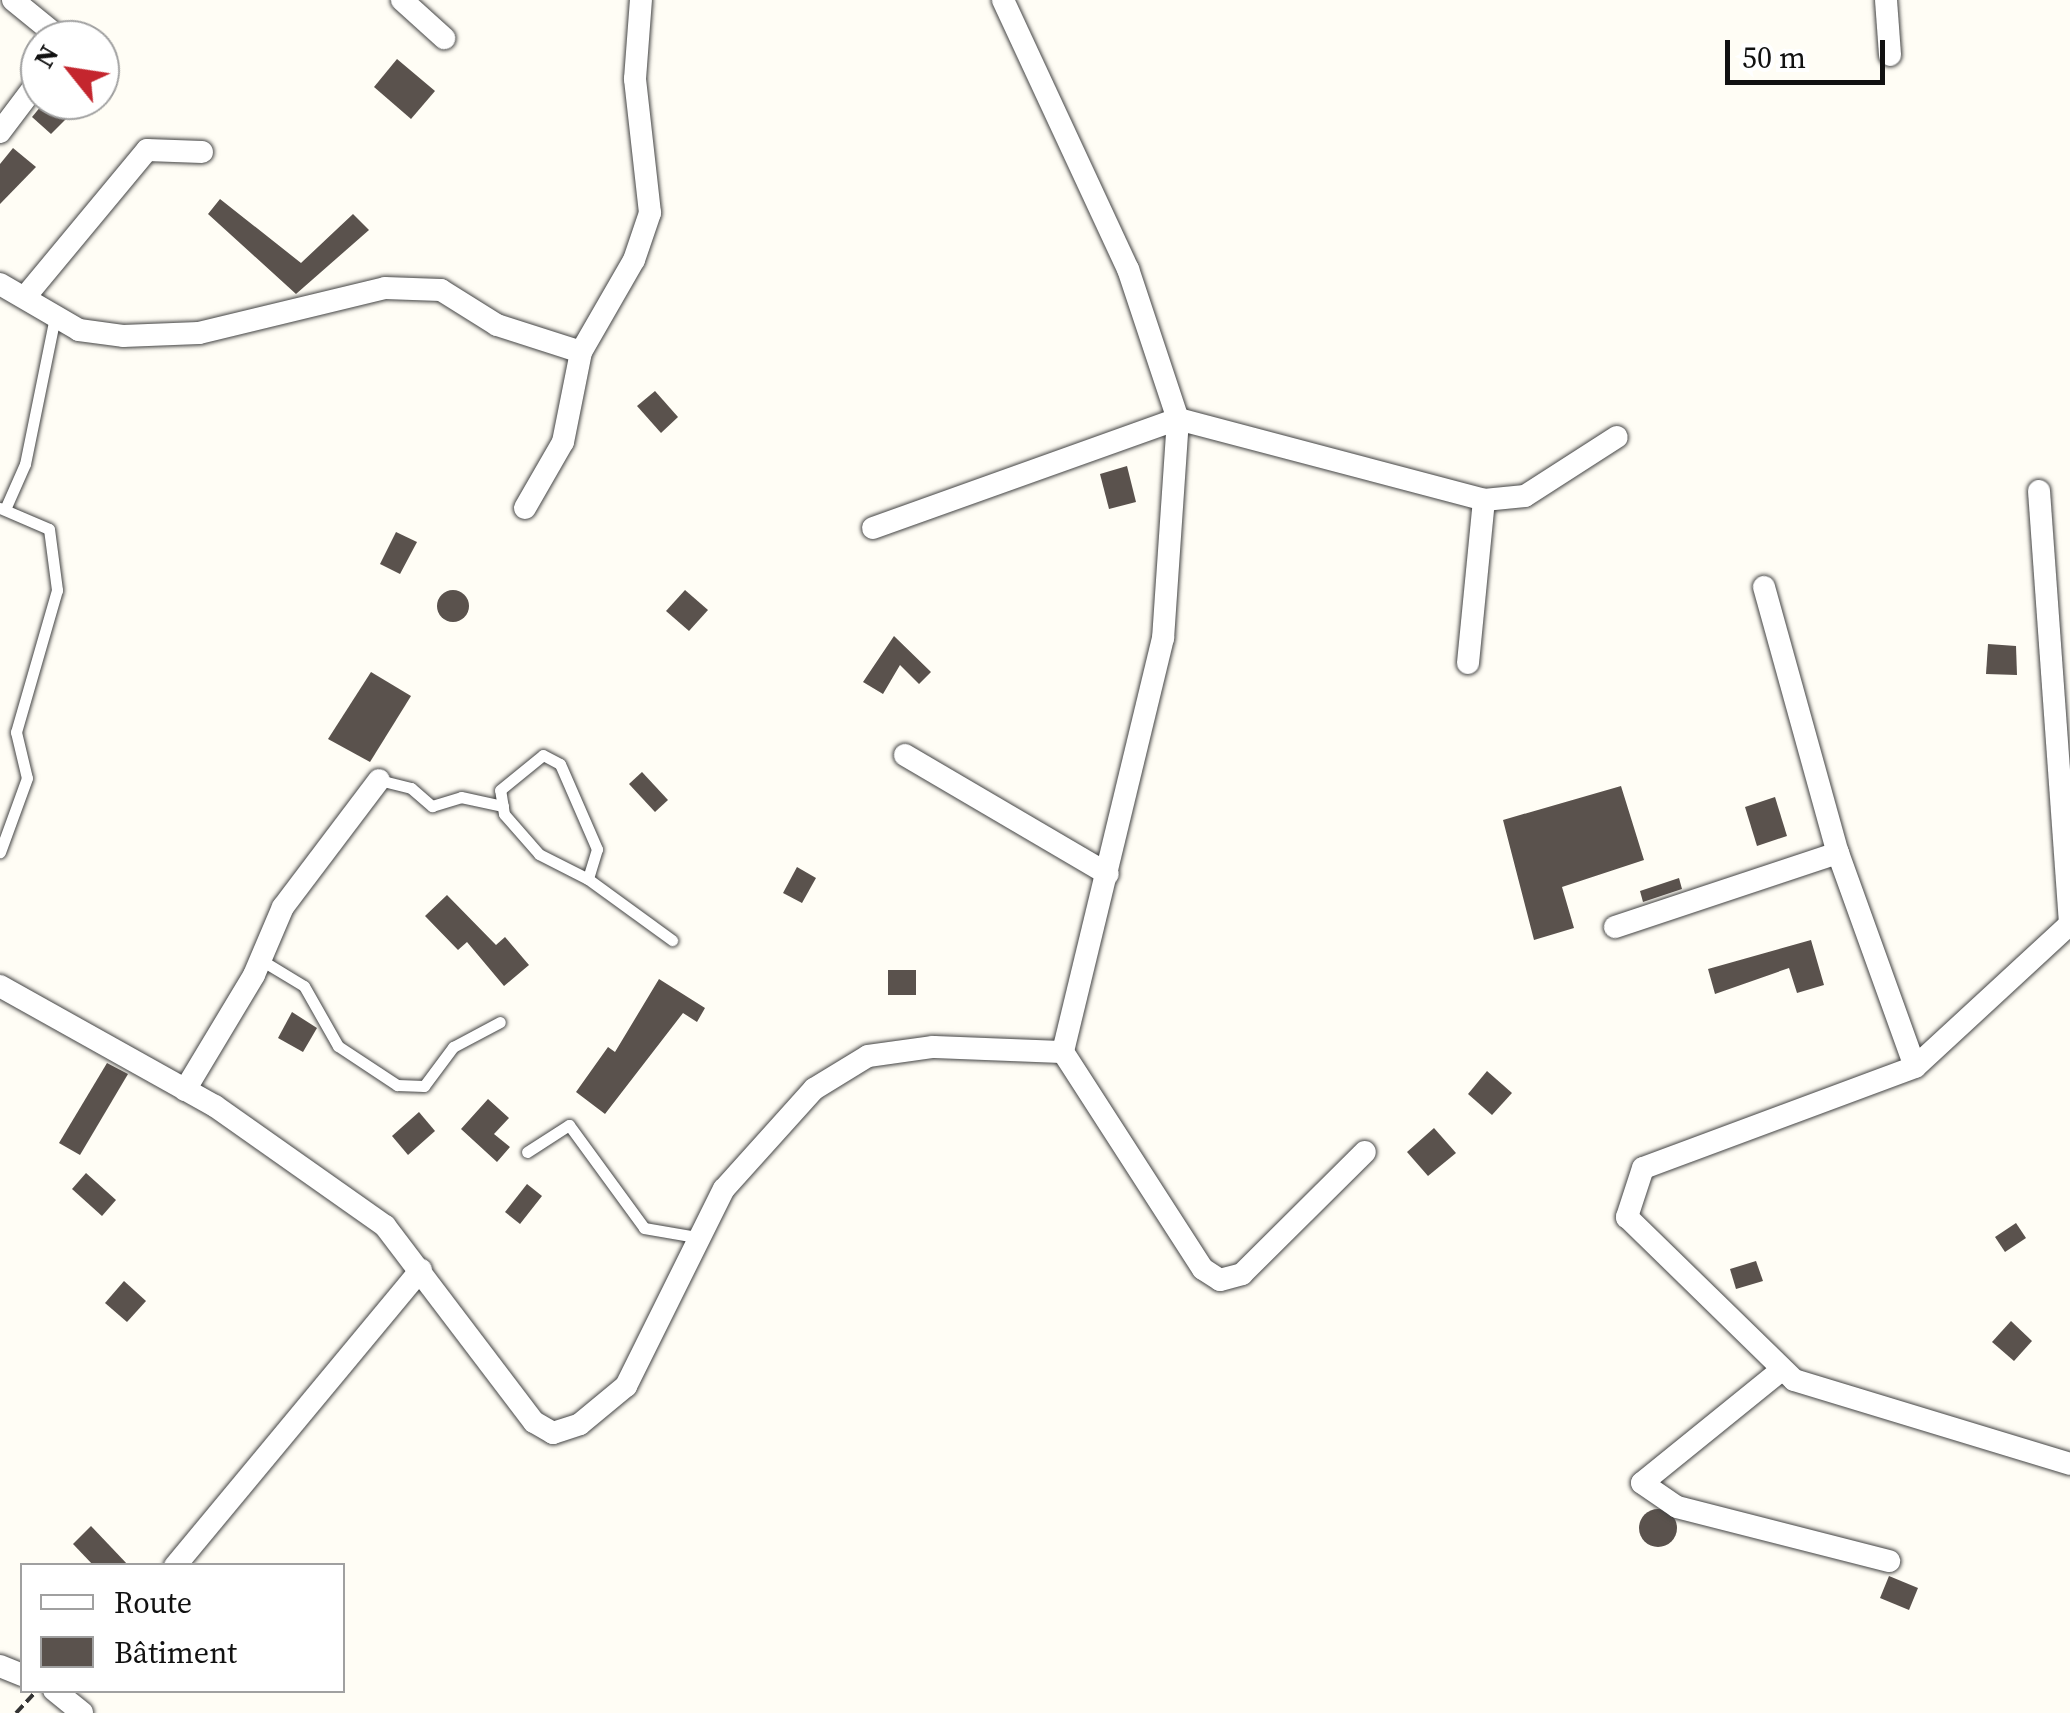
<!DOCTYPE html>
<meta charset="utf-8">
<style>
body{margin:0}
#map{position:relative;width:2070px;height:1713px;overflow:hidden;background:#fffdf5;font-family:"Source Serif 4",serif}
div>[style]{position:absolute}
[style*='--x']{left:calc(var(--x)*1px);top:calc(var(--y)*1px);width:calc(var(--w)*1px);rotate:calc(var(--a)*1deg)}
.building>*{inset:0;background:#5a524d}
.round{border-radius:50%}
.path>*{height:4px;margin-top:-2px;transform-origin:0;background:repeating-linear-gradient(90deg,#333 0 10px,transparent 0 15px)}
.roads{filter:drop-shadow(0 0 2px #444) drop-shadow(0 0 2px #444)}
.lane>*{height:11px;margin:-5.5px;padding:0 5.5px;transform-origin:5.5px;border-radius:5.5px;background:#fff}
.street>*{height:22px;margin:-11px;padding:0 11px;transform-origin:11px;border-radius:11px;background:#fff}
span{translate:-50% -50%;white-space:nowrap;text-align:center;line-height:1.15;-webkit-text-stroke:10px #fff;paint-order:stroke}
.legend{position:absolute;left:20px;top:1563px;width:325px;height:130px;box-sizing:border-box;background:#fff;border:2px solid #a0a0a0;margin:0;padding:12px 18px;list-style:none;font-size:30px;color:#111}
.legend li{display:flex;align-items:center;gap:20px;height:50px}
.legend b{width:50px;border:2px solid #a0a0a0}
.north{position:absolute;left:20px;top:20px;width:100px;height:100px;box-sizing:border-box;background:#fff;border:2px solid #a0a0a0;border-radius:50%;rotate:300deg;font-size:28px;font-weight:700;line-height:40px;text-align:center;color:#111}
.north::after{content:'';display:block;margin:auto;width:35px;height:45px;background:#c4262e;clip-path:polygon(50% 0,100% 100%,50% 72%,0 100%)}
.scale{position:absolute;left:1725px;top:40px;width:160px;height:45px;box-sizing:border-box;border:5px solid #111;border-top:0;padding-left:12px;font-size:30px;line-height:35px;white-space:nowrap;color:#111;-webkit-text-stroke:8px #fff;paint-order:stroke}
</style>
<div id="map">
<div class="building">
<i style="clip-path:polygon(397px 59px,435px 91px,411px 119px,374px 87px)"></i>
<i style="clip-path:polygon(46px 100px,85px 100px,51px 134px,32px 117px)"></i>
<i style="clip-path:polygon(13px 148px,36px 167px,0 204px,0 164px)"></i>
<i style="clip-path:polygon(220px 199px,301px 263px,353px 214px,369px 230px,296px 294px,208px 214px)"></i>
<i style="clip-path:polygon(655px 391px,678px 417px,661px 433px,637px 406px)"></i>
<i style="clip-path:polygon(1127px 466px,1136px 502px,1109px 509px,1100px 474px)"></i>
<i style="clip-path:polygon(396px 532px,417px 542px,400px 574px,380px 564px)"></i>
<i style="clip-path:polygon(685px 590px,708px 610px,689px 631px,666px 611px)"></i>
<i class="round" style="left:437px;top:590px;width:32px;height:32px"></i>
<i style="clip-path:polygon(894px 636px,931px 672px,919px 684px,900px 665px,883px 694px,863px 682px)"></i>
<i style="clip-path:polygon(1988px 644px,2016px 646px,2017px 675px,1986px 674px)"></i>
<i style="clip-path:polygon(371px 672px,411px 696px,370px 762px,328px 739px)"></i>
<i style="clip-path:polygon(642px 772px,668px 800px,655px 812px,629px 784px)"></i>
<i style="clip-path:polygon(1621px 786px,1644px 860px,1562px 887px,1574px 928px,1534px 940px,1503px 820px)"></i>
<i style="clip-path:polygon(1775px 797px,1787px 836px,1757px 846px,1745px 807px)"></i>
<i style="clip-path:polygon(797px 867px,816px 878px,802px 903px,783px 893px)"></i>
<i style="clip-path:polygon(1679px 878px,1682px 889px,1643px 902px,1640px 891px)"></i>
<i style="clip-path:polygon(447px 895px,496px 945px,505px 937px,529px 965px,504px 986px,467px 942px,458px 950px,425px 916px)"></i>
<i style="clip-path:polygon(1811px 940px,1824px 985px,1797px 993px,1789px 968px,1715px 994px,1708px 969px)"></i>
<i style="clip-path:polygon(888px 970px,916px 970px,916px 995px,888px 995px)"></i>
<i style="clip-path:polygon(659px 979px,705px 1008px,697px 1022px,683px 1013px,605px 1114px,576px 1092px,608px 1047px,615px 1052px)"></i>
<i style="clip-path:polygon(292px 1012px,317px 1028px,303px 1052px,278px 1038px)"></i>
<i style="clip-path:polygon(107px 1063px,128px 1074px,80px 1155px,59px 1143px)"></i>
<i style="clip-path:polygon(1487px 1071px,1512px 1093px,1492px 1115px,1468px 1094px)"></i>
<i style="clip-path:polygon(488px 1099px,509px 1118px,494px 1134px,510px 1147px,497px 1162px,461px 1129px)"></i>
<i style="clip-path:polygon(419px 1112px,435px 1131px,408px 1155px,392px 1136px)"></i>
<i style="clip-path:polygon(1434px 1128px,1456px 1153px,1428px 1176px,1407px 1152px)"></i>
<i style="clip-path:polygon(86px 1173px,116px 1200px,102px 1216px,72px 1189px)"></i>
<i style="clip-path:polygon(527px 1184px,542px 1196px,520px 1224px,505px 1212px)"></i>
<i style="clip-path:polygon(2016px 1223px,2026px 1238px,2005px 1252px,1995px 1237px)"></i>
<i style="clip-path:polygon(1756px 1261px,1763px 1281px,1736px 1289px,1730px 1269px)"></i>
<i style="clip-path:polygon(124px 1281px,146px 1301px,127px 1322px,105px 1303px)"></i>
<i style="clip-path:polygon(2011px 1321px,2032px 1341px,2014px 1361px,1992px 1342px)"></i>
<i class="round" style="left:1639px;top:1509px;width:38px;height:38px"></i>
<i style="clip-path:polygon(91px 1526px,129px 1566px,94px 1566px,73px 1544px)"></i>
<i style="clip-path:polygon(1889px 1576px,1918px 1588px,1909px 1610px,1880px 1598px)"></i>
</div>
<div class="path">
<i style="--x:16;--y:1713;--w:26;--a:-47"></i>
</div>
<div class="roads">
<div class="lane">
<i style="--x:6;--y:507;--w:47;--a:-66.2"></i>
<i style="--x:25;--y:464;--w:151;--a:-78.5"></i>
<i style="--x:0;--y:508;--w:53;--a:23.2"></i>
<i style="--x:49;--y:529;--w:62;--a:82.5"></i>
<i style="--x:57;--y:590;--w:148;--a:106.1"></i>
<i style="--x:16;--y:732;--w:47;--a:76.6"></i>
<i style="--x:27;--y:778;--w:79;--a:110"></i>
<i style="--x:543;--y:755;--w:19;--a:28"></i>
<i style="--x:560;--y:764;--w:93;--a:66.5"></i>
<i style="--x:597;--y:849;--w:31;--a:107"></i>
<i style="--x:588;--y:879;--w:55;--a:-153"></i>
<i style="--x:539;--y:854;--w:53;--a:-131.2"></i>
<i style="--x:504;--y:814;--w:24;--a:-99"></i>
<i style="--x:500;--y:790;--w:55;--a:-39.1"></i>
<i style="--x:379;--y:780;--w:33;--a:14"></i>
<i style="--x:411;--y:788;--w:28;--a:41"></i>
<i style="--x:432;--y:806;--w:30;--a:-17"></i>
<i style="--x:461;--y:797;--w:43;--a:12.1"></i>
<i style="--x:588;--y:879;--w:104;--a:36"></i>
<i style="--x:261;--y:960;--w:50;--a:31.2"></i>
<i style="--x:304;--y:986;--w:69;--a:60.5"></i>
<i style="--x:338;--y:1046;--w:71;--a:33.5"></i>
<i style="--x:397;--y:1085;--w:27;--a:2"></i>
<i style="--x:424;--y:1086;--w:49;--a:-53.4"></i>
<i style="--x:453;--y:1047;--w:53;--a:-28"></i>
<i style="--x:527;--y:1152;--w:50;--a:-32.7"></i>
<i style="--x:569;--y:1125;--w:127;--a:53.9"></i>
<i style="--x:644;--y:1228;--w:53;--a:9.8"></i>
</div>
<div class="street">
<i style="--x:13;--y:0;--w:63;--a:39.2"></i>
<i style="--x:402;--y:0;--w:57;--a:42.1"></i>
<i style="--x:1003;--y:0;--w:297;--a:65.1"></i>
<i style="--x:1128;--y:269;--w:158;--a:71.6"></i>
<i style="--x:1178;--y:419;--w:220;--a:93.9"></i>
<i style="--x:1163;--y:638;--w:426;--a:103.6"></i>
<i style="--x:1063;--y:1052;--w:258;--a:57.2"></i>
<i style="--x:1203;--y:1269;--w:20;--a:33"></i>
<i style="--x:1220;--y:1280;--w:23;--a:-15"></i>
<i style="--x:1242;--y:1274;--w:173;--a:-44.8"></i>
<i style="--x:1886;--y:0;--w:55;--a:85.8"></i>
<i style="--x:0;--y:132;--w:66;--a:-53"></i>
<i style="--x:0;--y:284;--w:91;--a:30.2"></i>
<i style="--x:79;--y:330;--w:44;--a:7.8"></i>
<i style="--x:123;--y:336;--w:76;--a:-2.3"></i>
<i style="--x:199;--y:333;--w:191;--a:-13.6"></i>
<i style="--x:385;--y:288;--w:56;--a:2"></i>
<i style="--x:441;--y:290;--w:66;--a:32"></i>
<i style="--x:497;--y:325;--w:88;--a:17.8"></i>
<i style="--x:25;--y:297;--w:191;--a:-50.3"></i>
<i style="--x:147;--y:150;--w:55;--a:2.1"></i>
<i style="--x:2039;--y:491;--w:434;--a:85.9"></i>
<i style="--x:525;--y:508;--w:76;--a:-60.1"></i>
<i style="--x:563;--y:442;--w:92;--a:-78.7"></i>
<i style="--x:581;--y:352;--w:106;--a:-60.1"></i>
<i style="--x:634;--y:260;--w:50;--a:-71.2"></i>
<i style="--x:650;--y:213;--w:135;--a:-96.4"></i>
<i style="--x:635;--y:79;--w:79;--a:-85.7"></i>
<i style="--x:873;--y:528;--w:324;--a:-19.7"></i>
<i style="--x:1178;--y:419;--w:317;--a:14.8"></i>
<i style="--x:1484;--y:500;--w:41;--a:-5.6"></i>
<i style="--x:1525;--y:496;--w:109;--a:-32.7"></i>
<i style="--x:1764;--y:587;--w:276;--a:74.5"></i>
<i style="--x:1838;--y:853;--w:227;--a:70.2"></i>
<i style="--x:1468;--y:663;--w:164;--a:-84.4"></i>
<i style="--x:905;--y:755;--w:235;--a:30.4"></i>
<i style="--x:2070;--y:924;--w:211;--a:137.3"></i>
<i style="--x:1915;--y:1067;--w:290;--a:159.6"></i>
<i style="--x:1643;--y:1168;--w:52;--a:108.1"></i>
<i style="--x:1627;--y:1217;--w:233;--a:44.3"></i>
<i style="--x:1794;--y:1380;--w:288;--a:16.9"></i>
<i style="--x:1615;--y:927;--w:235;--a:-18.4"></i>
<i style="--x:0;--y:986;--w:246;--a:29.2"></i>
<i style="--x:215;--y:1106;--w:208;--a:35.2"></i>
<i style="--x:385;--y:1226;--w:246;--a:52.8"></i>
<i style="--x:534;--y:1422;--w:22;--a:30"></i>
<i style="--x:553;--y:1433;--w:28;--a:-18"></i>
<i style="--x:580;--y:1424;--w:60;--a:-39.6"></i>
<i style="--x:626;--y:1386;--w:220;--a:-63.6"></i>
<i style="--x:724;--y:1189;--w:135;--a:-48"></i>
<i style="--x:814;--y:1089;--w:63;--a:-31.4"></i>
<i style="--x:868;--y:1056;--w:66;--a:-7.9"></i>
<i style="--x:933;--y:1047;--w:130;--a:2.2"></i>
<i style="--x:185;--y:1090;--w:134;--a:-59"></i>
<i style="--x:254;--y:975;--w:74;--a:-66.9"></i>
<i style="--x:283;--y:907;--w:159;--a:-52.9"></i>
<i style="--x:1779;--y:1372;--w:176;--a:141"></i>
<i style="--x:1642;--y:1483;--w:42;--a:34.4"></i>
<i style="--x:1677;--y:1507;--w:219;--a:14.3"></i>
<i style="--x:175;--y:1566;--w:385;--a:-50.3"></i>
<i style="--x:0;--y:1666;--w:24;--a:22"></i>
<i style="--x:54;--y:1690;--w:36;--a:39"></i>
</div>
</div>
<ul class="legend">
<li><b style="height:12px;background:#fff"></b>Route</li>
<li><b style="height:28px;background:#5a524d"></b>Bâtiment</li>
</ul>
<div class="north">N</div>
<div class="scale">50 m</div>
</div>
